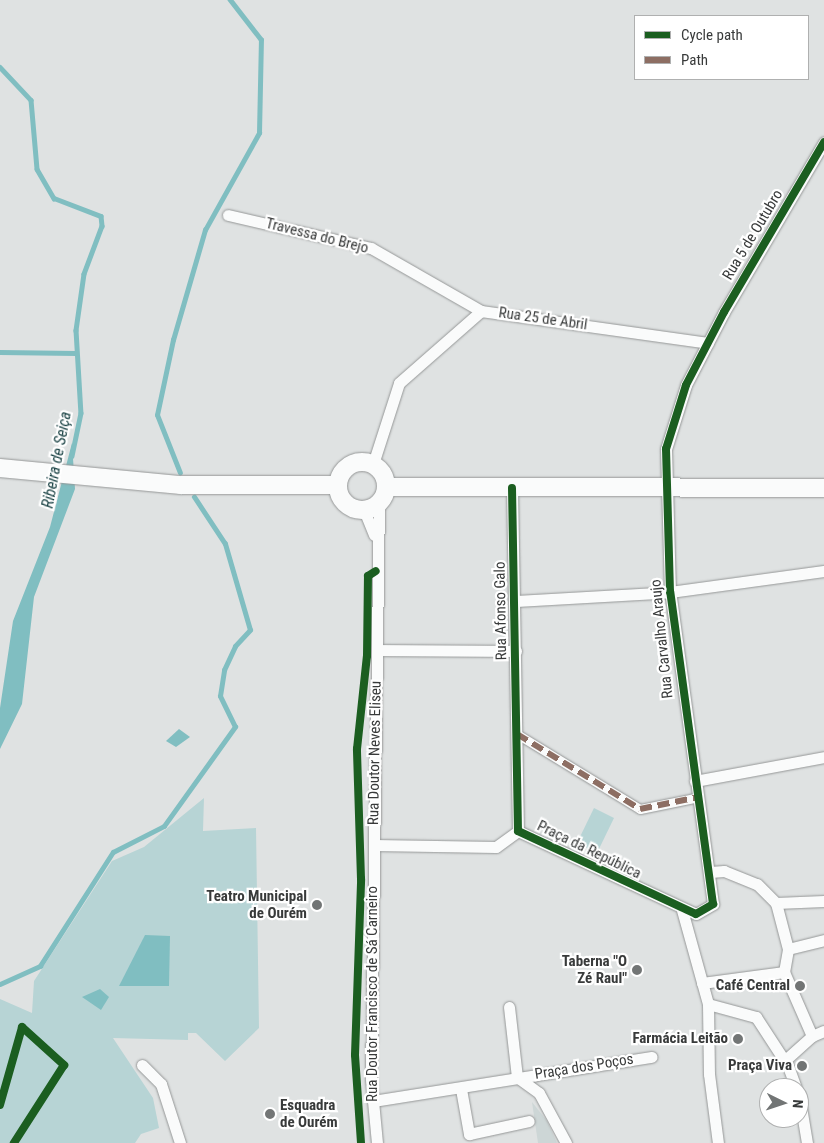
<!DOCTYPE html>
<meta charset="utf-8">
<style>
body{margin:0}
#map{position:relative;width:824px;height:1143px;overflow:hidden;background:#dfe2e2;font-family:"Roboto Condensed",sans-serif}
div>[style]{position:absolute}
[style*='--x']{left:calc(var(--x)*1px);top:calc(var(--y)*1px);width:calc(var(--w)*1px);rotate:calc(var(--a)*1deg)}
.built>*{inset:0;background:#cdd6d6}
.green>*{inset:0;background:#b7d4d5}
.water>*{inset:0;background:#80bec1}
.stream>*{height:4.5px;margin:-2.25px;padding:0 2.25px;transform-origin:2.25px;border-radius:2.25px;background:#80bec1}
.roads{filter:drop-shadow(0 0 1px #959797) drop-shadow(0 0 1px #959797)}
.pedestrian>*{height:9px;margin:-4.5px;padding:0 4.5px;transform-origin:4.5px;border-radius:4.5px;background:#fafbfb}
.minor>*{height:11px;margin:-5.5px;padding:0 5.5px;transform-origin:5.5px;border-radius:5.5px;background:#fafbfb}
.primary>*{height:18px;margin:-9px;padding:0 9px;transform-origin:9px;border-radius:9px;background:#fafbfb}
.primary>.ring{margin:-9px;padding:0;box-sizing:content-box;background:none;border:18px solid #fafbfb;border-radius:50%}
.quiet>*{height:6px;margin-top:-3px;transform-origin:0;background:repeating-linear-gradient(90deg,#8d6e63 0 12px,transparent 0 18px)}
.cycleway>*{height:8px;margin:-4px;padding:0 4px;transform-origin:4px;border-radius:4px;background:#1b5e20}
.dots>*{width:14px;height:14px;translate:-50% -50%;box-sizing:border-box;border:2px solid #fff;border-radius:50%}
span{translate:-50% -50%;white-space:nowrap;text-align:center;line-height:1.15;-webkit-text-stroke:4.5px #fff;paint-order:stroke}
.street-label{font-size:15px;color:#383a3a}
.poi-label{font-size:15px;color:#383a3a;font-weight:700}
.right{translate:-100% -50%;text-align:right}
.left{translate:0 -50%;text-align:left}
.water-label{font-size:16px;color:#163f41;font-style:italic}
.legend{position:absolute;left:634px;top:15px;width:175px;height:65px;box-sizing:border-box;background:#fff;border:1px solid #afb0b0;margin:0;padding:6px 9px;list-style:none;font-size:15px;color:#383a3a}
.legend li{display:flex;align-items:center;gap:10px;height:25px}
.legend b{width:25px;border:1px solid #afb0b0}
.north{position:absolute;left:759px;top:1078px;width:50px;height:50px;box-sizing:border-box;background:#fff;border:1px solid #afb0b0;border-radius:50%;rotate:94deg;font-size:14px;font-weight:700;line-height:20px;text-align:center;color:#383a3a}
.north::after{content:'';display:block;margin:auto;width:18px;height:22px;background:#727575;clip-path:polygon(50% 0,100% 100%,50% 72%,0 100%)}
</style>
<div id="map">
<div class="built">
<i style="clip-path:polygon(532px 1102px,547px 1121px,557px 1143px,538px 1143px)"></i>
</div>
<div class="green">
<i style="clip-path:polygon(204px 798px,203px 831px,256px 828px,259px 1028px,225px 1061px,196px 1033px,188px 1033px,188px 1040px,113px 1038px,153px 1098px,159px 1128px,141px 1134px,135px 1143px,0 1143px,0 999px,32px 1013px,34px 981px,112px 861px,144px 847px)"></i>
<i style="clip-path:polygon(594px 808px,614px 818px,597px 853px,577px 843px)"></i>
</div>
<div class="water">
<i style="clip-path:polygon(72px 443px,75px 489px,34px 597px,22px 704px,0 749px,0 708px,13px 621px,50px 527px)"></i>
<i style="clip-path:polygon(179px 729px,190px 737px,176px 747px,166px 741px)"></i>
<i style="clip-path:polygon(145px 935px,170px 936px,169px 986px,119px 986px)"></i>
<i style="clip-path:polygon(100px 989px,109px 997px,101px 1010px,82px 997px)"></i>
</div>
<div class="stream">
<i style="--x:0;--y:67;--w:45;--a:46.8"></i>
<i style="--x:31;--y:100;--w:69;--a:85"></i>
<i style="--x:37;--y:169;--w:34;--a:60"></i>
<i style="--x:54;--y:198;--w:50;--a:21"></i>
<i style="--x:101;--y:216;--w:10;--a:84"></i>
<i style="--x:102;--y:226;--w:51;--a:110.6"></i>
<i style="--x:84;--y:274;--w:57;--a:98.1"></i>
<i style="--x:76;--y:330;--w:83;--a:86.6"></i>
<i style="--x:81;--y:413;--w:44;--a:101.8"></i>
<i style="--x:0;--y:352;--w:76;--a:0.8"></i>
<i style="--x:180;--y:473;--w:62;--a:-111.6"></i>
<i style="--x:157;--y:415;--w:77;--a:-78"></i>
<i style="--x:173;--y:340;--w:115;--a:-73.8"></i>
<i style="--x:205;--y:230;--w:111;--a:-60.9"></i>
<i style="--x:259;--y:133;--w:93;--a:-88.8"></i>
<i style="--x:261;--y:40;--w:51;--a:-127.8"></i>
<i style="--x:0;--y:984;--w:44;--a:-24.2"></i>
<i style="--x:40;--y:966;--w:135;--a:-57.4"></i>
<i style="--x:113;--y:852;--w:57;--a:-27"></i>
<i style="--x:164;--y:826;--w:122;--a:-54.4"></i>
<i style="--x:235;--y:727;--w:34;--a:-116"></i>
<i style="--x:220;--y:696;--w:26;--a:-81"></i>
<i style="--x:224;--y:670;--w:26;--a:-65"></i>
<i style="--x:235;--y:646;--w:22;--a:-47"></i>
<i style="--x:250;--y:630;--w:90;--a:-106.2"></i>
<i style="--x:225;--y:544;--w:56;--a:-123.4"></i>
</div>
<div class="roads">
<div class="pedestrian">
<i style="--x:517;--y:734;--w:144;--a:31.4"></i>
<i style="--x:640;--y:809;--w:60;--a:-11.5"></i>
</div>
<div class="minor">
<i style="--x:228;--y:215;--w:147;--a:13"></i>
<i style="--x:371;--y:248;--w:127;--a:29.8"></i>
<i style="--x:481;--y:311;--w:229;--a:8"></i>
<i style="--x:373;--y:464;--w:85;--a:-72.2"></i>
<i style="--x:399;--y:383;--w:109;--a:-41.3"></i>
<i style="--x:512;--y:488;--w:343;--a:89"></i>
<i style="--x:518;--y:831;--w:196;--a:25"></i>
<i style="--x:696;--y:914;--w:20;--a:-30"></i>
<i style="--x:713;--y:904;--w:315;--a:-97.8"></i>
<i style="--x:670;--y:592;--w:143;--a:-91.6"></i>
<i style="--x:666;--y:449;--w:67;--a:-72.6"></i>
<i style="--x:686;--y:385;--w:82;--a:-62.5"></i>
<i style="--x:724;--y:312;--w:197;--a:-59.5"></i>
<i style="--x:364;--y:510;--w:27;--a:68"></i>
<i style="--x:516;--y:601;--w:154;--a:-3.3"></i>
<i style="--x:670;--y:592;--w:155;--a:-7.8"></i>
<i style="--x:377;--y:650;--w:139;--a:0.4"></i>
<i style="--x:695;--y:781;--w:131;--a:-10.5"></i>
<i style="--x:374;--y:845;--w:122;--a:0.9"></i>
<i style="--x:496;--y:847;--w:27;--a:-36"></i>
<i style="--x:710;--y:872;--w:14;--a:-4"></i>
<i style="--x:724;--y:871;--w:35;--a:22"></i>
<i style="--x:757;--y:884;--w:27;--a:45"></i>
<i style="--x:776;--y:903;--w:48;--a:75.4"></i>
<i style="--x:788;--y:949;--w:37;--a:-14"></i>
<i style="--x:776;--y:903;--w:48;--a:-2.4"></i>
<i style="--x:682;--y:910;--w:98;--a:74.5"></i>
<i style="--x:708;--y:1004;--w:70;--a:89.2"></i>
<i style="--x:709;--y:1074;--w:70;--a:82.6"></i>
<i style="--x:784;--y:972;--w:23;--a:-80"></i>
<i style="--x:702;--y:983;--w:83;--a:-7.6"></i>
<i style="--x:784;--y:972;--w:70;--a:66.4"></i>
<i style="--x:812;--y:1036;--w:38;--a:138"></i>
<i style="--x:708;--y:1004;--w:50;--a:15.2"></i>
<i style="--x:756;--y:1017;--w:59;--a:56.9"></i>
<i style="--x:788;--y:1066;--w:23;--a:70"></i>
<i style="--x:509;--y:1007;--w:70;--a:83.5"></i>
<i style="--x:812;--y:1036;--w:13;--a:-23"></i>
<i style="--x:142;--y:1065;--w:27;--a:45"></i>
<i style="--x:161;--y:1084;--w:62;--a:72.1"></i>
<i style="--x:517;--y:1077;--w:27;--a:36"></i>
<i style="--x:539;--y:1093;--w:57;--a:61.6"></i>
<i style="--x:461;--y:1089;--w:46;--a:79.9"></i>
<i style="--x:469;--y:1134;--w:61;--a:-12.2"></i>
<i style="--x:799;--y:1095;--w:49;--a:80.5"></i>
<i style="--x:373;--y:1101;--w:282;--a:-9"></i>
<i style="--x:377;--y:1143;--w:64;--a:-95.4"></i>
<i style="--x:371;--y:1079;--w:577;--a:-89.21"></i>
</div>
<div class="primary">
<i class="ring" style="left:338px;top:462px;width:30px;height:30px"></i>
<i style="--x:0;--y:468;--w:182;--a:5.4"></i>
<i style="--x:181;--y:485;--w:156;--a:0"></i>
<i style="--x:386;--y:487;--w:438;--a:0.1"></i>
</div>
</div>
<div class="quiet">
<i style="--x:517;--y:734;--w:144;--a:31.4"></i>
<i style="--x:640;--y:809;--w:60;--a:-11.5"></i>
</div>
<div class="cycleway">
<i style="--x:512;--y:488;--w:343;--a:89"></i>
<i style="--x:518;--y:831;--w:196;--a:25"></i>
<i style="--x:696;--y:914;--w:20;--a:-30"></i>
<i style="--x:713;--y:904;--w:315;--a:-97.8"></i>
<i style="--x:670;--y:592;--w:143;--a:-91.6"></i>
<i style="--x:666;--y:449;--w:67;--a:-72.6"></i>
<i style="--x:686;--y:385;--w:82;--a:-62.5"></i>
<i style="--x:724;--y:312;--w:197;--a:-59.5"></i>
<i style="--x:0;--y:1105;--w:81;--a:-74.2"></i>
<i style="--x:22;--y:1027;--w:57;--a:42.1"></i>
<i style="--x:64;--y:1065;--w:93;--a:122.7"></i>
<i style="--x:361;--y:1143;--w:88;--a:-93.9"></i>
<i style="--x:355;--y:1055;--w:176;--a:-88"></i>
<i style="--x:361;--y:879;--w:130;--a:-91.8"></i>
<i style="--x:357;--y:749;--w:94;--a:-83.9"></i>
<i style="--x:367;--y:656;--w:80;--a:-89.3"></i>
<i style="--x:368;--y:576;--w:9;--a:-32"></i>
</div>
<div class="dots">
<i style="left:317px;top:905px;background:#727575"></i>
<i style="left:637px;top:970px;background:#727575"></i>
<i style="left:800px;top:986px;background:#727575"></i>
<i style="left:738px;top:1039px;background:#727575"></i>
<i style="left:802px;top:1066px;background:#727575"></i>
<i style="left:270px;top:1114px;background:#727575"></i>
</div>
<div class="street-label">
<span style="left:753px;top:235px;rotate:-59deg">Rua 5 de Outubro</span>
<span style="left:317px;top:236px;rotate:14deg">Travessa do Brejo</span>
<span style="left:543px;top:319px;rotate:8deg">Rua 25 de Abril</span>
<span style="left:501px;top:611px;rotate:-91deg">Rua Afonso Galo</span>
<span style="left:662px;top:639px;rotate:-96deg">Rua Carvalho Araujo</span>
<span style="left:375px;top:753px;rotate:-89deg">Rua Doutor Neves Eliseu</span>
<span style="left:589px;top:850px;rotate:26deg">Praça da República</span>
<span style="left:373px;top:994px;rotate:-90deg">Rua Doutor Francisco de Sá Carneiro</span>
<span style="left:584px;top:1067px;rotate:-9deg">Praça dos Poços</span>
</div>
<div class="poi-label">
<span class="right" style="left:307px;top:905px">Teatro Municipal<br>de Ourém</span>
<span class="right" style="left:627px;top:970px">Taberna "O<br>Zé Raul"</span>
<span class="right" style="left:790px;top:986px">Café Central</span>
<span class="right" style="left:728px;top:1039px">Farmácia Leitão</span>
<span class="right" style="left:792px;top:1066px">Praça Viva</span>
<span class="left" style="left:280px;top:1114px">Esquadra<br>de Ourém</span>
</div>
<div class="water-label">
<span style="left:57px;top:460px;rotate:-79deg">Ribeira de Seiça</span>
</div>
<ul class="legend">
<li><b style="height:6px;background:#1b5e20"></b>Cycle path</li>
<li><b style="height:6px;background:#8d6e63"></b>Path</li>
</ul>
<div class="north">N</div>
</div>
